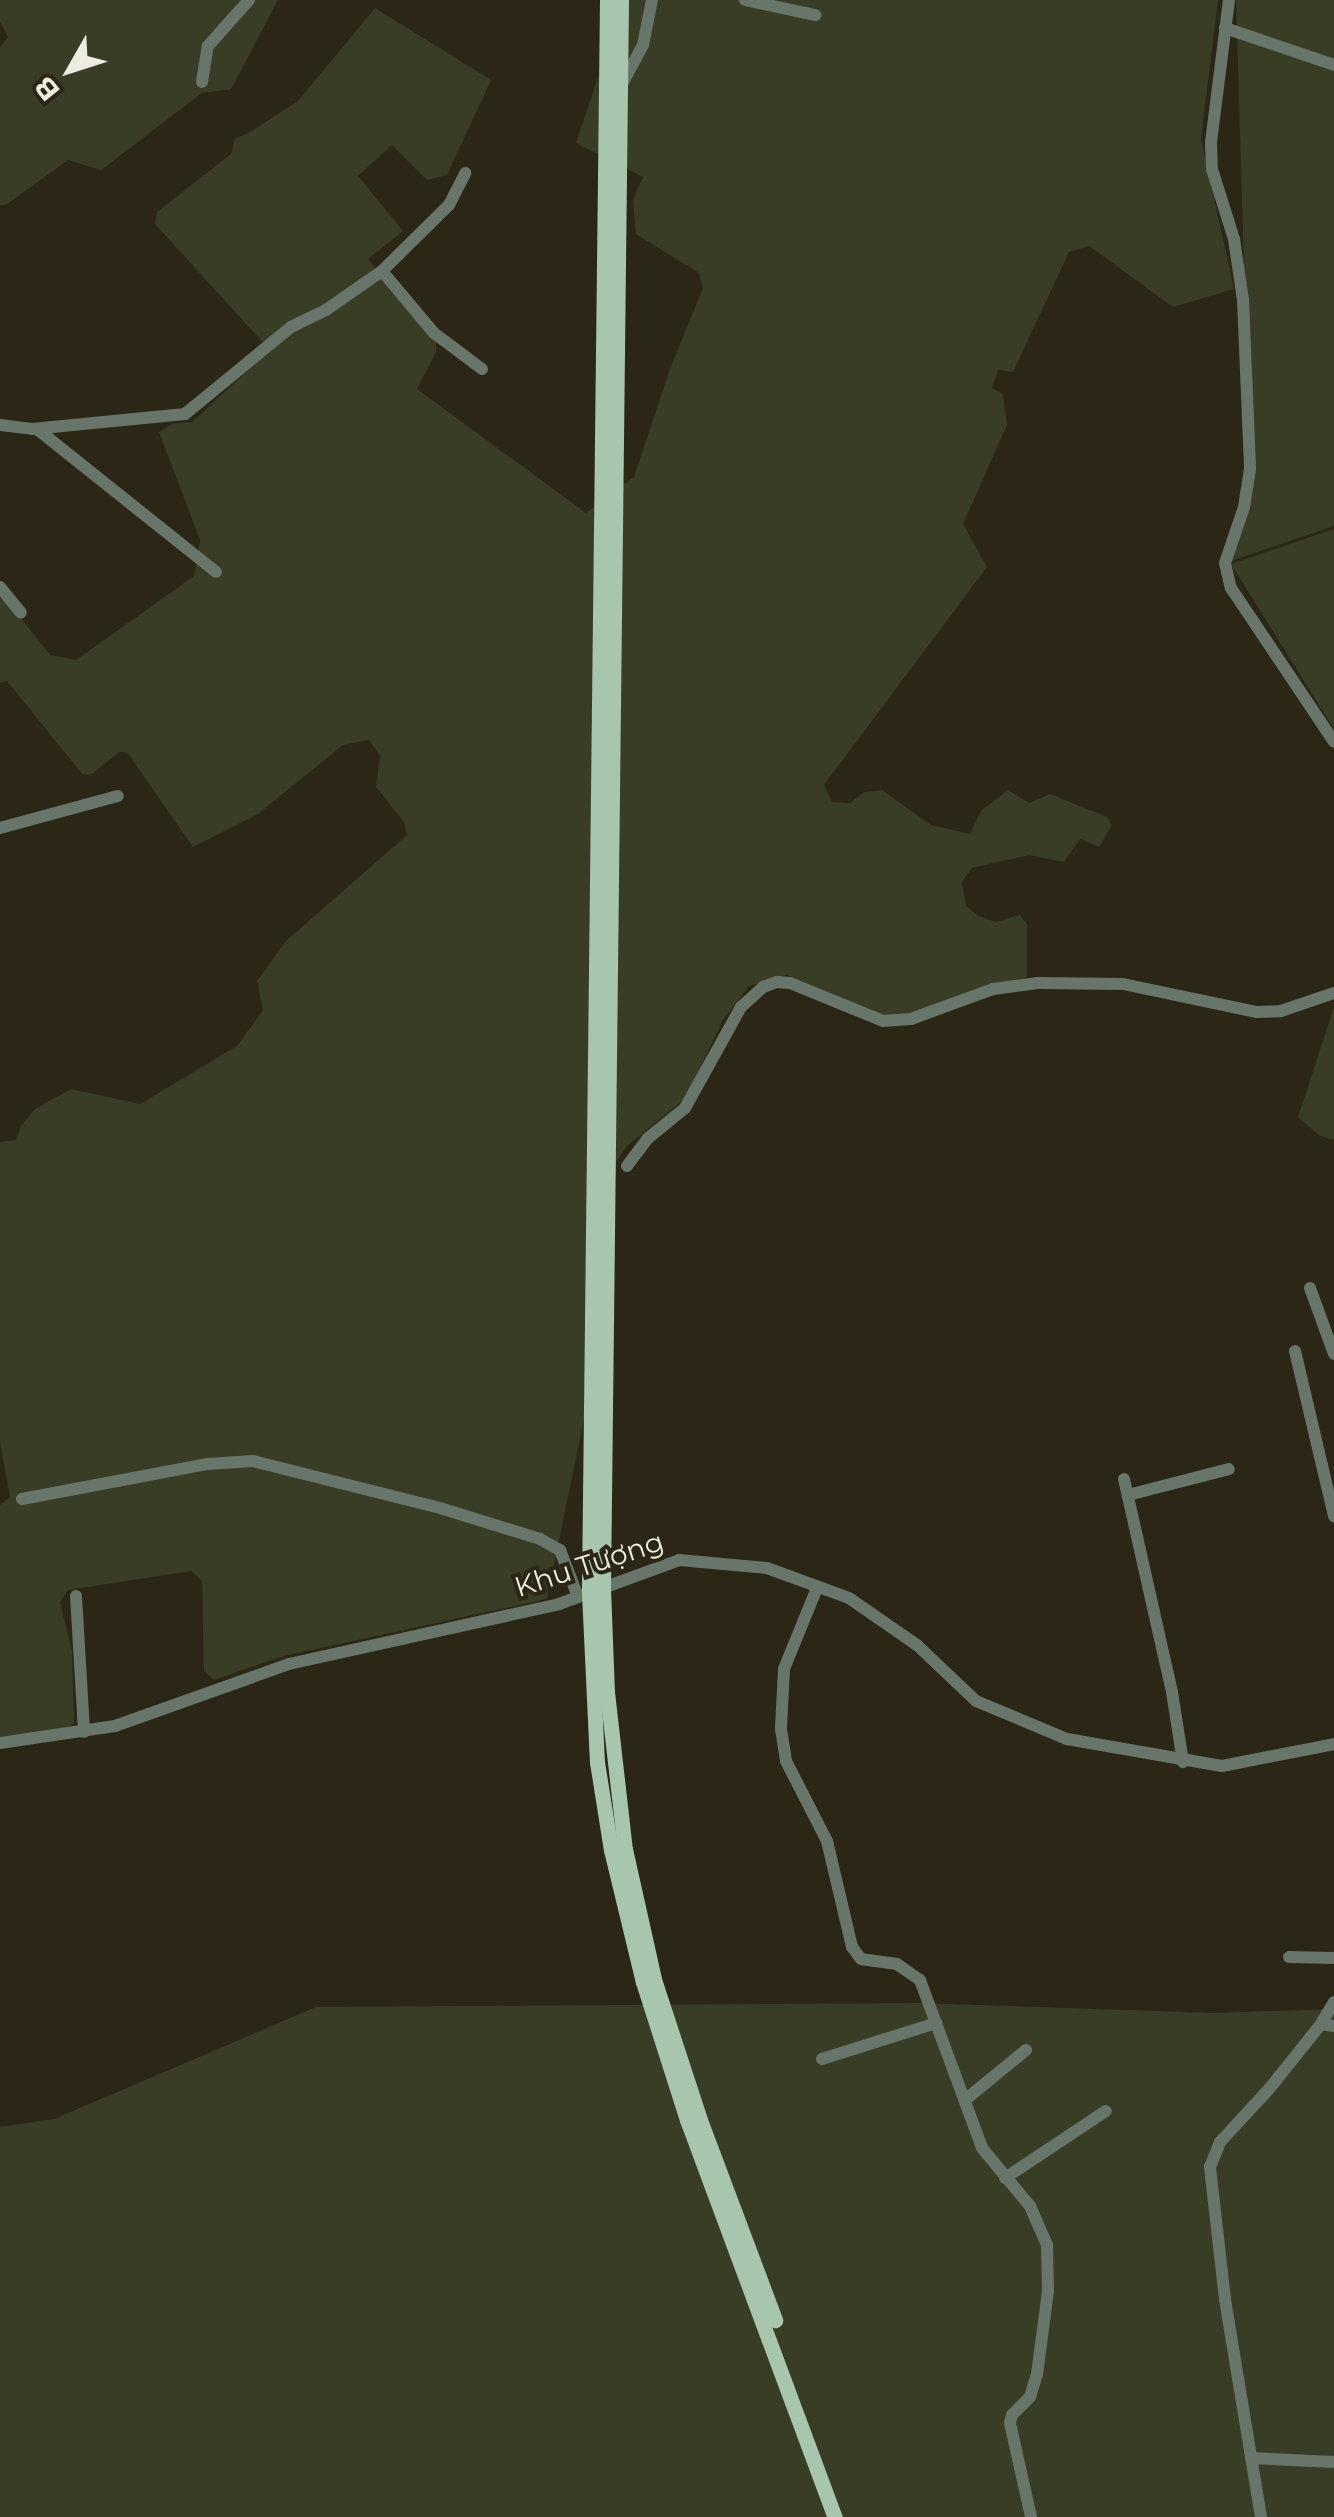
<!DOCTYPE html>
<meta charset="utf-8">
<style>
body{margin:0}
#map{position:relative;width:1334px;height:2517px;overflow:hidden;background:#2b2615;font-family:Montserrat,sans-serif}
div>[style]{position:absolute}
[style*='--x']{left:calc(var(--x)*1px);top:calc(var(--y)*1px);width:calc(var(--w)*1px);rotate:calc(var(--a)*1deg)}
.green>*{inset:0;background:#393d26}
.minor>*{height:12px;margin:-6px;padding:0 6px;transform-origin:6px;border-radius:6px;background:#67756a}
.major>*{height:15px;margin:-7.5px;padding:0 7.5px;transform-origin:7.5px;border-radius:7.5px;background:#a8c5ad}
span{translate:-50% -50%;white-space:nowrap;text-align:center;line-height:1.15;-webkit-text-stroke:8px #2b2615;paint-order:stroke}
.street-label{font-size:28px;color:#eeece1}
.north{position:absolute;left:20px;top:20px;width:100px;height:100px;-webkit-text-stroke:8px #2b2615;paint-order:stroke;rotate:231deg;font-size:28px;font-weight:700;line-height:40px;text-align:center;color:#eeece1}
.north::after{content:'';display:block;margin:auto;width:35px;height:45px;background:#eeece1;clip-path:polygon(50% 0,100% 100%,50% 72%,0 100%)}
</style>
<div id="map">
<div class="green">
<i style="clip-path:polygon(0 0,278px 0,231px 89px,202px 93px,101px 170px,68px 160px,6px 205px,0 205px,0 47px,8px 37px,0 22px)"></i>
<i style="clip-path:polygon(624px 0,1218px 0,1201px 139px,1234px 289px,1173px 307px,1089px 246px,1069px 252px,1013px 372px,998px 370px,992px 388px,1003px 394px,1007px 425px,963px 524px,987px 567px,824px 785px,832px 802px,850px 803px,865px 792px,882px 790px,931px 825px,970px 834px,981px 811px,1008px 790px,1029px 803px,1050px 794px,1107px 817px,1112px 825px,1099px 847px,1080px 839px,1064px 862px,1029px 855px,972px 868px,962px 882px,966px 906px,979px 916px,996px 922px,1020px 915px,1027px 924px,1027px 976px,1022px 981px,908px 1016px,883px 1017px,787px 975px,749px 986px,723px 1020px,686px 1098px,627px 1146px,616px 1162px,599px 1346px,547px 1599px,284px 1656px,214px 1680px,204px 1671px,202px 1581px,191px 1571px,68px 1590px,60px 1602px,72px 1652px,74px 1723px,63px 1732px,0 1737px,0 1505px,10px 1497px,0 1442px,0 1142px,16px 1140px,21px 1126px,35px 1109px,71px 1089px,140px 1104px,237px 1046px,263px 1010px,257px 981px,286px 941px,407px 835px,404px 822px,376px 787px,380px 756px,369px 740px,343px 745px,258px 814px,193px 847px,127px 752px,119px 752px,92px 774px,83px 775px,7px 681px,0 683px,0 592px,50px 655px,76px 660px,194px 576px,200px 540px,159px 432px,172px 424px,192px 422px,270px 350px,155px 224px,157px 212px,231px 154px,235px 138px,247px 134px,298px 101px,375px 8px,491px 80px,447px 175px,427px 180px,392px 145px,358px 176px,403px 231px,368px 259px,436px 341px,436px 352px,417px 389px,586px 513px,634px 477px,670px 369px,703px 288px,699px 273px,636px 234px,633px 200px,643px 177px,576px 143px)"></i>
<i style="clip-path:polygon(1236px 0,1334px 0,1334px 526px,1225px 563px,1250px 469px)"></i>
<i style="clip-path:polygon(1334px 529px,1334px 729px,1231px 564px)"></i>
<i style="clip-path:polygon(1334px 1007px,1334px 1140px,1320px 1136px,1298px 1117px)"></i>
<i style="clip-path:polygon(920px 2003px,1214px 2013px,1334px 2009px,1334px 2517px,0 2517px,0 2127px,54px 2119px,316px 2007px)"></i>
</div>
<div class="minor">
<i style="--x:745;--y:0;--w:72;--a:12.1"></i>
<i style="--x:1229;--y:0;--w:144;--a:97.2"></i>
<i style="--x:1211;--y:143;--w:26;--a:88"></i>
<i style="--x:1212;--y:169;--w:73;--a:72.6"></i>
<i style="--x:1234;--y:239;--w:62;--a:81.6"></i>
<i style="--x:1243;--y:300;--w:169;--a:87.6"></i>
<i style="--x:1250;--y:469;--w:38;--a:99"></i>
<i style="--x:1244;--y:507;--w:59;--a:108.7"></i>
<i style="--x:1225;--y:563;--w:26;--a:77"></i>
<i style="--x:1231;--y:588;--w:185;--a:56.2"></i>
<i style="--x:1225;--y:28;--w:115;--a:18.7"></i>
<i style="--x:202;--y:82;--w:36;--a:-81"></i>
<i style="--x:208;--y:46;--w:62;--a:-48.3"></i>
<i style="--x:620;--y:88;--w:49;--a:-61.9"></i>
<i style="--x:643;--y:45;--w:46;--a:-78.7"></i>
<i style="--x:382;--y:271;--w:81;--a:50"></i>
<i style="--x:434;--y:333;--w:60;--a:36.9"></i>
<i style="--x:0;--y:425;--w:32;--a:7"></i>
<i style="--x:32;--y:429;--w:154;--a:-5.6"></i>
<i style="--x:185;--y:414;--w:137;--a:-39.4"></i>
<i style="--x:291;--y:327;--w:39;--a:-26"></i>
<i style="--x:326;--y:310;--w:68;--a:-34.9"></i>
<i style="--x:382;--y:271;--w:94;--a:-44.6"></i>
<i style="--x:449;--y:205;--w:36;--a:-63"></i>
<i style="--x:37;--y:429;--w:229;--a:38.6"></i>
<i style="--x:0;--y:587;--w:33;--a:51"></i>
<i style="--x:0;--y:828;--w:122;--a:-15.2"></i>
<i style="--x:627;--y:1166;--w:34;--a:-53"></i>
<i style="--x:647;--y:1139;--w:49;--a:-39.2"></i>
<i style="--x:685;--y:1108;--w:115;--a:-61"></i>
<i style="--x:741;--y:1007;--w:30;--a:-42"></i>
<i style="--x:763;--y:987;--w:15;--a:-20"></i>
<i style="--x:777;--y:982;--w:13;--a:4"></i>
<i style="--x:790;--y:983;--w:100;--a:22.2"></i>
<i style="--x:883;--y:1021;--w:28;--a:-4"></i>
<i style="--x:911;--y:1019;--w:87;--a:-20.1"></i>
<i style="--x:993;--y:989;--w:45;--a:-7.6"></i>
<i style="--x:1038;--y:983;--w:85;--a:0.7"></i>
<i style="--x:1123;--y:984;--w:137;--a:11.8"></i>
<i style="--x:1257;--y:1012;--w:24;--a:-2"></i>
<i style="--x:1281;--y:1011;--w:56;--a:-18.8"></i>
<i style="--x:1310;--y:1288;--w:70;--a:70"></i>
<i style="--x:1295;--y:1351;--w:170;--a:76.7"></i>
<i style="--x:1124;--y:1479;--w:218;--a:77.3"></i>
<i style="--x:1172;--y:1692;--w:71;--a:81.1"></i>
<i style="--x:1128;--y:1495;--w:104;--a:-14.4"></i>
<i style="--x:22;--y:1499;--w:189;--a:-10.7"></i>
<i style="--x:208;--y:1464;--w:45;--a:-3.8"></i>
<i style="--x:253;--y:1461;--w:193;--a:14.1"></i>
<i style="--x:440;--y:1508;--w:105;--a:17.2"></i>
<i style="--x:540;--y:1539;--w:23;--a:29"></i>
<i style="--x:560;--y:1550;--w:50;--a:69"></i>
<i style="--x:817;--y:1588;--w:87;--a:112.2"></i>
<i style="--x:784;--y:1669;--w:60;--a:92.9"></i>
<i style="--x:781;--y:1729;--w:32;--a:81"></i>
<i style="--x:786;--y:1761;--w:90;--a:62.9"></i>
<i style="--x:827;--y:1841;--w:109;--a:76.7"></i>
<i style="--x:852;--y:1947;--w:15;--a:53"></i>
<i style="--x:861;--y:1959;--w:36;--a:8"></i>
<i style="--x:897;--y:1964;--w:28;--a:35"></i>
<i style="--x:920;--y:1980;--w:179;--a:69.7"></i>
<i style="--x:982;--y:2148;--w:75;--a:50.4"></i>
<i style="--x:1030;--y:2206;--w:43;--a:66.4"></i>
<i style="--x:1047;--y:2245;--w:46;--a:88.8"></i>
<i style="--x:1048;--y:2291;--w:84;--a:97.5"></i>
<i style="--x:1037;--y:2374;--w:24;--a:107"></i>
<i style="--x:1030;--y:2397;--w:25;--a:135"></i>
<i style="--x:1012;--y:2415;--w:8;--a:104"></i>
<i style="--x:1010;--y:2423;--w:96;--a:77.4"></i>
<i style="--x:76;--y:1596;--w:136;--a:86.6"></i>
<i style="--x:0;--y:1743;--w:116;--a:-8.4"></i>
<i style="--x:115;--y:1726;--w:185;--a:-19.6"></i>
<i style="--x:289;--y:1664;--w:277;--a:-12.5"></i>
<i style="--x:559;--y:1604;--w:128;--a:-20.1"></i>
<i style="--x:679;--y:1560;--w:88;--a:5.2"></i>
<i style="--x:767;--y:1568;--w:87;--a:20.1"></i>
<i style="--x:849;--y:1598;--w:83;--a:34.7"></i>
<i style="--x:917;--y:1645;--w:81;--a:43.5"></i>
<i style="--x:976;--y:1701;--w:99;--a:22.7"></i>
<i style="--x:1067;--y:1739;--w:157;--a:9.9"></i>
<i style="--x:1222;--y:1766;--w:114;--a:-11.1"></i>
<i style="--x:1289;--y:1957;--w:45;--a:1.3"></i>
<i style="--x:1334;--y:2002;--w:26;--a:121"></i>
<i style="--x:1321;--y:2024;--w:13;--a:9"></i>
<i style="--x:822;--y:2059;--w:120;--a:-17.5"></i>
<i style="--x:965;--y:2100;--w:79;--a:-39.3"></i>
<i style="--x:1005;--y:2178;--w:121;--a:-33.6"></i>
<i style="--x:1251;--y:2458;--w:83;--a:2.8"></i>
<i style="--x:1261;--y:2517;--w:221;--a:-99.4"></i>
<i style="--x:1225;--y:2299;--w:133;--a:-96.5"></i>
<i style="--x:1210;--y:2167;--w:27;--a:-68"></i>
<i style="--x:1220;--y:2142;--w:72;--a:-47.2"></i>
<i style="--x:1269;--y:2089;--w:83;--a:-51.3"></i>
</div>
<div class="major">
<i style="--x:607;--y:0;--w:1593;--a:90.65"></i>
<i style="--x:589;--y:1593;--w:169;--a:87.3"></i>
<i style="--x:597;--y:1762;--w:89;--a:81"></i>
<i style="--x:611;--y:1850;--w:136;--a:76.4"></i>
<i style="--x:643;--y:1982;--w:145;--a:72.3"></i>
<i style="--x:687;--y:2120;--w:424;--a:69.6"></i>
<i style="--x:621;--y:0;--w:1588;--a:90.65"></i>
<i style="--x:603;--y:1588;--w:104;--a:87.8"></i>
<i style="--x:607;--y:1692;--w:158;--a:83.5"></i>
<i style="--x:625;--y:1849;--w:133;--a:77.4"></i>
<i style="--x:654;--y:1979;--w:148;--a:71.9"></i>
<i style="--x:700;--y:2120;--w:214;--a:69.4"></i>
</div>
<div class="street-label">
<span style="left:589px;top:1564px;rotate:-18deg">Khu Tượng</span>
</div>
<div class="north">B</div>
</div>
